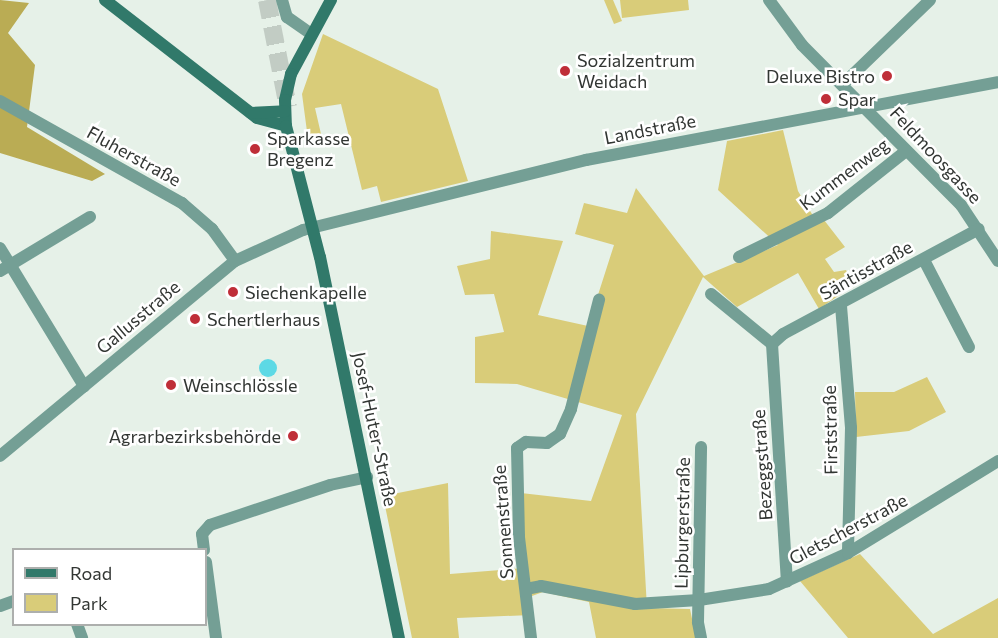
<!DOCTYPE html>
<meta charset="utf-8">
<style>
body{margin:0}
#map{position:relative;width:998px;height:638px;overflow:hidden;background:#e6f1e8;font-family:Commissioner,sans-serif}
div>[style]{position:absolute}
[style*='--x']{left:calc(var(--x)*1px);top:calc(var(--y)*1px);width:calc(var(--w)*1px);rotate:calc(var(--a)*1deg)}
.green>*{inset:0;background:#d9cc79}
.forest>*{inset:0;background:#baac54}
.water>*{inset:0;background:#5dd9e5}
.round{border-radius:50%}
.motorway-tunnel>*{height:18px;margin-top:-9px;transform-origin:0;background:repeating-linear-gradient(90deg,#c2ccc4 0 18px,transparent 0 27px)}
.minor>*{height:12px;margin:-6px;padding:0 6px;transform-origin:6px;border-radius:6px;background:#749f95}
.tertiary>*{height:12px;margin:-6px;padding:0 6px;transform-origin:6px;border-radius:6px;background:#749f95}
.secondary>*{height:12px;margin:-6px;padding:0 6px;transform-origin:6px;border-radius:6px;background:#31796a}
.dots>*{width:16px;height:16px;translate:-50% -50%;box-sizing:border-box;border:3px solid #fff;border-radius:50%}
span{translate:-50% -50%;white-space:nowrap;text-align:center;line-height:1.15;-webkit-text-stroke:5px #fff;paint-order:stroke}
.poi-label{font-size:18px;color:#323633}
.left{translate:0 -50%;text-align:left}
.right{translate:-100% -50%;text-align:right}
.street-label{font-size:18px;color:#323633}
.legend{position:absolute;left:12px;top:548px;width:195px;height:78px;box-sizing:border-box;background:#fff;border:2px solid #adafad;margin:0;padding:8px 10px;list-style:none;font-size:18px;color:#323633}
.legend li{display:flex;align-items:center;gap:12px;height:30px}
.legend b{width:30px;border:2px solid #adafad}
</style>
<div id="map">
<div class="green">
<i style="clip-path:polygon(604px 0,613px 0,622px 21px,614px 24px)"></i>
<i style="clip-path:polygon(620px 0,688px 0,689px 10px,622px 18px)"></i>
<i style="clip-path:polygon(323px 34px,438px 89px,468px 181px,381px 202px,377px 186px,362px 190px,341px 104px,315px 108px,321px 134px,308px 139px,302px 94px)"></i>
<i style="clip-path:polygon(783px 130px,798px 191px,818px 224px,824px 220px,845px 247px,825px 259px,834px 272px,846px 270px,854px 285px,819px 309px,798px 273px,737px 307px,703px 277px,636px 414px,647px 608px,690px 609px,696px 638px,596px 638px,589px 602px,543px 592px,532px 596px,531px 615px,457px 618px,459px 638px,412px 638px,383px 496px,448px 483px,450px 574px,524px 568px,521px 493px,591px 501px,622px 415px,517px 384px,475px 383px,475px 337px,504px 332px,494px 294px,465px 295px,457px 266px,490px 259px,491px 231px,563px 241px,538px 315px,588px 326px,614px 245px,575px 234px,584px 203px,627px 213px,636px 188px,704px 276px,778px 245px,718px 190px,727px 141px)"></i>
<i style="clip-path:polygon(927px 377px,946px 412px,909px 431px,856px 437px,855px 392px,894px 392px)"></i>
<i style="clip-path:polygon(860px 554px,933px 634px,998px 598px,998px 638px,848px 638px,800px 581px)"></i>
</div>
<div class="forest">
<i style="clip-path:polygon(0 0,29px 3px,8px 33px,35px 65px,27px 127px,105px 174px,92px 181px,0 153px)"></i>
</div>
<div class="water">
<i class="round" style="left:259px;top:359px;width:18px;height:18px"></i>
</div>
<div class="motorway-tunnel">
<i style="--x:267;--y:0;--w:109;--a:78.9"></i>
</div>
<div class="minor">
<i style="--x:282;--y:0;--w:18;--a:74"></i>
<i style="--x:287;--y:17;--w:29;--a:35"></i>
<i style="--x:769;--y:0;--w:56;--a:53.7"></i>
<i style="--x:802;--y:45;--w:226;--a:45.2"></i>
<i style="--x:961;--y:205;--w:67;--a:56.5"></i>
<i style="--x:843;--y:84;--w:121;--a:-44"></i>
<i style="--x:0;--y:248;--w:162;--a:58.7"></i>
<i style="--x:739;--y:257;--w:99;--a:-26.3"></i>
<i style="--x:828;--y:213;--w:100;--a:-38.5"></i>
<i style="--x:924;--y:260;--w:98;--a:62.7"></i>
<i style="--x:0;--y:271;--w:105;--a:-31"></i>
<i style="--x:711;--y:294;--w:79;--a:39.3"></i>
<i style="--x:841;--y:306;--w:122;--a:85.3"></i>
<i style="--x:851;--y:428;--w:125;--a:91.4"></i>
<i style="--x:772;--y:344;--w:238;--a:86.4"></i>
<i style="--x:772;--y:344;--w:15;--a:-42"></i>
<i style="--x:783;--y:334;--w:222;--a:-28.2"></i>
<i style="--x:0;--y:456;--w:305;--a:-39.7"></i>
<i style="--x:204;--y:550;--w:16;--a:-97"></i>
<i style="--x:202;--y:534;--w:12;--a:-48"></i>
<i style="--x:210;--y:525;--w:126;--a:-18.4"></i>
<i style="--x:330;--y:485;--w:38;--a:-12"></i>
<i style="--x:206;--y:562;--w:77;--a:82.5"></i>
<i style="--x:526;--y:589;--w:15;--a:-11"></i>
<i style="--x:541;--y:586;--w:96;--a:10.8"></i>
<i style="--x:635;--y:604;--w:64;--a:-3.6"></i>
<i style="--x:699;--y:600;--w:71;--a:-8.9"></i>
<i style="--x:769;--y:589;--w:87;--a:-24.5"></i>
<i style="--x:848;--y:553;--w:176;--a:-31.5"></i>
<i style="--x:0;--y:606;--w:15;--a:-20"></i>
<i style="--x:77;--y:624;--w:15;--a:70"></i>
<i style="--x:531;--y:638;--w:102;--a:-96.8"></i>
<i style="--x:519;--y:537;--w:89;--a:-91.3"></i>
<i style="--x:517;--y:448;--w:11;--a:-34"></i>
<i style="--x:526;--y:442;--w:21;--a:3"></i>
<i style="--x:547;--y:443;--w:16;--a:-35"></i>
<i style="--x:560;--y:434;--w:27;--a:-66"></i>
<i style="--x:571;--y:409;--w:113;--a:-75.6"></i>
<i style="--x:701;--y:638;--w:16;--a:-101"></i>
<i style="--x:698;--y:622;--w:175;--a:-89"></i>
</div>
<div class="tertiary">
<i style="--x:0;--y:101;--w:209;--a:29.3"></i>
<i style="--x:182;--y:203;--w:40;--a:41"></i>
<i style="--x:212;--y:229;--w:39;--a:54"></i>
<i style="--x:235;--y:261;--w:75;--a:-24.5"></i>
<i style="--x:303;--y:230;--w:292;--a:-13.9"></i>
<i style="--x:586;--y:160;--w:419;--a:-10.7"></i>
</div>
<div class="secondary">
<i style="--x:105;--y:0;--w:192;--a:37.8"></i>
<i style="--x:257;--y:118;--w:30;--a:15"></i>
<i style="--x:331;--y:0;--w:84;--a:118.4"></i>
<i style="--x:291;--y:74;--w:27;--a:103"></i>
<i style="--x:285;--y:100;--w:26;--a:88"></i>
<i style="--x:286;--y:126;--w:135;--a:75.5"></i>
<i style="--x:320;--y:257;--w:389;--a:78.3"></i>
<i style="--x:251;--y:113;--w:34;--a:-3"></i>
</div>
<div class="dots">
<i style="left:565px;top:71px;background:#bf2e38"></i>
<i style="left:887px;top:76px;background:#bf2e38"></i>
<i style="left:826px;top:99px;background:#bf2e38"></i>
<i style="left:255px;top:149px;background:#bf2e38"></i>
<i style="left:233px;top:292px;background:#bf2e38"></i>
<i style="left:195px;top:319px;background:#bf2e38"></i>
<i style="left:171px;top:385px;background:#bf2e38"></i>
<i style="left:293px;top:436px;background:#bf2e38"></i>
</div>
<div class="poi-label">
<span class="left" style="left:577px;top:71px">Sozialzentrum<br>Weidach</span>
<span class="right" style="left:875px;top:76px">Deluxe Bistro</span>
<span class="left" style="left:838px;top:99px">Spar</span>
<span class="left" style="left:267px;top:149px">Sparkasse<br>Bregenz</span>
<span class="left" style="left:245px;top:292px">Siechenkapelle</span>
<span class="left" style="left:207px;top:319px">Schertlerhaus</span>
<span class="left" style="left:183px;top:385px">Weinschlössle</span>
<span class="right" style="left:281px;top:436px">Agrarbezirksbehörde</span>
</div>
<div class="street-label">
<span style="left:650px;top:129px;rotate:-11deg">Landstraße</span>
<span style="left:936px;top:155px;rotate:47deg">Feldmoosgasse</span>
<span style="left:134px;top:156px;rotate:29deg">Fluherstraße</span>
<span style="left:844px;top:174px;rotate:-37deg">Kummenweg</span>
<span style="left:866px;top:270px;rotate:-29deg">Säntisstraße</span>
<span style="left:138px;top:317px;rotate:-40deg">Gallusstraße</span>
<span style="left:375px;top:429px;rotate:78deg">Josef-Huter-Straße</span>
<span style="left:830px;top:430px;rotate:-91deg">Firststraße</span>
<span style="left:762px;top:465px;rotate:-94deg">Bezeggstraße</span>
<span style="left:503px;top:522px;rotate:-94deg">Sonnenstraße</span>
<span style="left:682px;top:523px;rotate:-89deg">Lipburgerstraße</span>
<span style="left:848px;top:529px;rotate:-28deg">Gletscherstraße</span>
</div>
<ul class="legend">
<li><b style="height:8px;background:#31796a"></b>Road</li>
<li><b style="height:16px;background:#d9cc79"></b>Park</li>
</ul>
</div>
